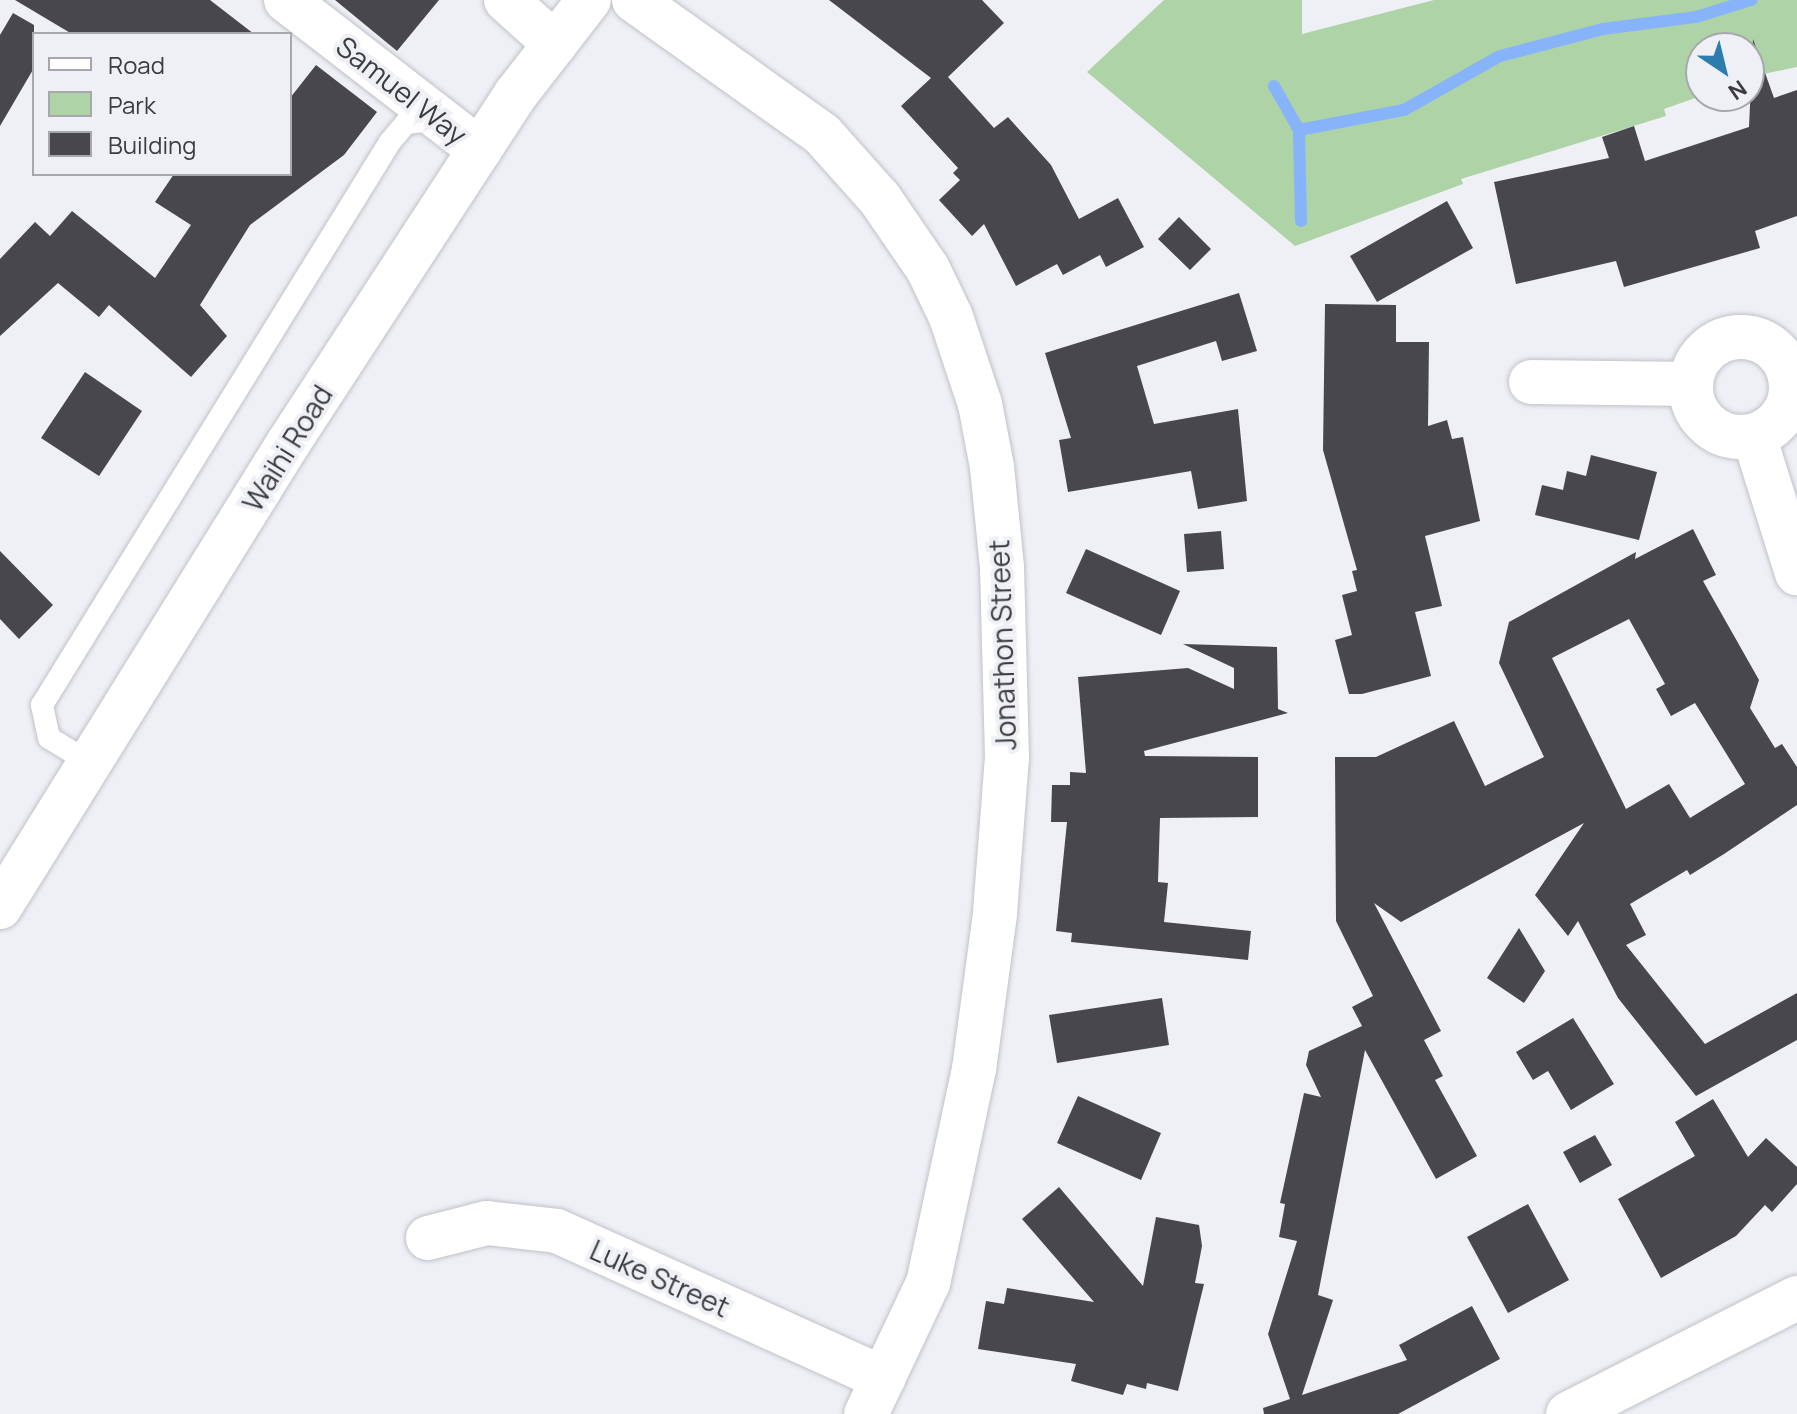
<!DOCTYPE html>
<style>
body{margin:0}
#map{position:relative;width:1797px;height:1414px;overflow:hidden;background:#eef0f6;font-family:Manrope,sans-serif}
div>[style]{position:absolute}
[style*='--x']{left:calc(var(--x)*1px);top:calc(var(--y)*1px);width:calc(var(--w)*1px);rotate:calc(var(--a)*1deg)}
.green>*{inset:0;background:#aed3a7}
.stream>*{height:12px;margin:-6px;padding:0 6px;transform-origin:6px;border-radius:6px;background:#87b3fa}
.building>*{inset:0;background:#48474b}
.roads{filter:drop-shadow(0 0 2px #c0c2c8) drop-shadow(0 0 2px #c0c2c8)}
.lane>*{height:22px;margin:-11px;padding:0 11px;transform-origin:11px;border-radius:11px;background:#fff}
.street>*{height:44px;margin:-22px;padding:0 22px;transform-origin:22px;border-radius:22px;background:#fff}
.street>.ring{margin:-22px;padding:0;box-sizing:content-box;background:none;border:44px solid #fff;border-radius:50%}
.secondary>*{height:44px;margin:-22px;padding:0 22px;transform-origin:22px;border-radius:22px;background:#fff}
span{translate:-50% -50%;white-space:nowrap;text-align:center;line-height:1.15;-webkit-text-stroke:8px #eef0f6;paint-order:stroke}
.street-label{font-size:28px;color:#3c3c3f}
.legend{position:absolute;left:32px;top:32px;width:260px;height:144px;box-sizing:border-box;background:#eef0f6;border:2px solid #a7a8ad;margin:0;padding:10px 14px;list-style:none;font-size:24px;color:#3c3c3f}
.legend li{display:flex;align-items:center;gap:16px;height:40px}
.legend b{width:40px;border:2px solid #a7a8ad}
.north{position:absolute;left:1685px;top:32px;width:80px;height:80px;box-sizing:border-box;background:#eef0f6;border:2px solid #a7a8ad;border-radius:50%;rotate:145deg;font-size:22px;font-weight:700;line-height:32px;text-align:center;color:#3c3c3f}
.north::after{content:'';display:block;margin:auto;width:28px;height:36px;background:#2d7cae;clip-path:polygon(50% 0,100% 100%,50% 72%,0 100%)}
</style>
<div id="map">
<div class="green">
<i style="clip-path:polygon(1164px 0,1302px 0,1302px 34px,1434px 0,1797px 0,1797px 67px,1749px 77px,1749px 48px,1701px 48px,1701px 96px,1664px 109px,1666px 116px,1461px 179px,1463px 184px,1295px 246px,1087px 72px)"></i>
</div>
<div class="stream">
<i style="--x:1274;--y:86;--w:51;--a:60.4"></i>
<i style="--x:1301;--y:221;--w:91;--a:-91.3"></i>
<i style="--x:1299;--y:130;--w:107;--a:-10.8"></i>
<i style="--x:1404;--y:110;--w:110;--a:-29.4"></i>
<i style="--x:1500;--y:56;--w:106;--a:-14.7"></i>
<i style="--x:1603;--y:29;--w:94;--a:-7.4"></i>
<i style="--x:1696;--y:17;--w:58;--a:-17.2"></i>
</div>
<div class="building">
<i style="clip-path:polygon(15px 0,210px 0,254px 34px,72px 34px)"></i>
<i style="clip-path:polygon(335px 0,439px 0,397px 51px)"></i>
<i style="clip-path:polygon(829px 0,982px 0,1004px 23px,948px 77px,994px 128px,1008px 117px,1051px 165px,1079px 219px,1118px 198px,1144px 247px,1106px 267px,1100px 255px,1063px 275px,1057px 264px,1016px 286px,984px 224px,972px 236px,939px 200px,960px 180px,953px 173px,958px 168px,901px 106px,931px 78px)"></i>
<i style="clip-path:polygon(13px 13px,34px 25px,34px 68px,0 126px,0 35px)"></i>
<i style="clip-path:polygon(1753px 39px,1774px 98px,1797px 90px,1797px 216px,1755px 231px,1760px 248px,1624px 287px,1616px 261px,1516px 284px,1494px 182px,1609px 158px,1602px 137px,1634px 126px,1645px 161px,1749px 127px)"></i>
<i style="clip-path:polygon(316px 65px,377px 112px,344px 155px,250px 225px,200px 305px,227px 336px,191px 377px,109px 305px,99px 317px,58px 283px,0 336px,0 259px,35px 222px,50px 236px,72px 211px,155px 278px,191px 225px,155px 202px,174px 174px,290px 174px,290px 98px)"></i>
<i style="clip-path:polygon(1447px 201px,1473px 248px,1377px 302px,1350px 256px)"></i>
<i style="clip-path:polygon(1179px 217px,1211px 249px,1190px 270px,1158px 239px)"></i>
<i style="clip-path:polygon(1239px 293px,1257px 351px,1222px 361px,1216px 341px,1137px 366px,1154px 424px,1238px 409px,1247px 501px,1198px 509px,1191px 471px,1068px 492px,1059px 440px,1071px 438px,1045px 353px)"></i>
<i style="clip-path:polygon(1325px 304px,1396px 305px,1396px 342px,1429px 342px,1428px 426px,1447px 420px,1452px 439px,1463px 437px,1480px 521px,1425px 536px,1442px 606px,1415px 612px,1431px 676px,1362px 694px,1349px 694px,1335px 640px,1352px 635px,1342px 595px,1357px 591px,1352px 571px,1357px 570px,1323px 450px)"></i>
<i style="clip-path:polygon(85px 372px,142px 411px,99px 476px,41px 438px)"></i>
<i style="clip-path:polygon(1591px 455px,1657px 472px,1639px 540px,1535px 515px,1542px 485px,1563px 490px,1567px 471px,1586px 476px)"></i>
<i style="clip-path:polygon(evenodd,1693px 529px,1716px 575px,1703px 581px,1759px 680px,1750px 708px,1775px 748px,1782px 744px,1797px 767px,1797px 805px,1724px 854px,1690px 875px,1687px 870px,1630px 904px,1646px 935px,1626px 945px,1705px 1044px,1797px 993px,1797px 1040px,1696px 1096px,1618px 998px,1578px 921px,1568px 936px,1535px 895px,1584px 823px,1401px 922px,1374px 903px,1441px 1031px,1424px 1040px,1443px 1076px,1435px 1080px,1477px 1156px,1436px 1179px,1365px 1050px,1318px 1295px,1333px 1300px,1302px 1395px,1407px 1360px,1399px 1345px,1472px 1306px,1500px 1359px,1398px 1414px,1264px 1414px,1263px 1408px,1290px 1399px,1268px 1334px,1297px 1241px,1279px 1237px,1285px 1204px,1280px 1203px,1304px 1093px,1321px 1097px,1306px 1065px,1309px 1051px,1362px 1026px,1352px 1007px,1373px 996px,1336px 921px,1335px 757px,1376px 757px,1454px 721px,1485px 786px,1544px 757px,1499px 663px,1509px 622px,1636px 552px,1635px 559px,1693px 529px,1629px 619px,1665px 684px,1656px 689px,1671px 716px,1695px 703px,1745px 784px,1690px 818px,1669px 784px,1626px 809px,1552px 658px,1629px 619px)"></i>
<i style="clip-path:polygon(1221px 531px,1224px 569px,1187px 572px,1184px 534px)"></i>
<i style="clip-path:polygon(1086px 549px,1180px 591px,1161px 635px,1066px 593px)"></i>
<i style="clip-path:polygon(0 551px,53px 605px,19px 639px,0 619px)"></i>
<i style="clip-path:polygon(1183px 644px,1277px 647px,1278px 709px,1288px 713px,1144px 751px,1145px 756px,1258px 757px,1258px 817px,1160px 818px,1158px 882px,1168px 883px,1164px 922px,1251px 931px,1248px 960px,1071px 942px,1072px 933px,1056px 931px,1067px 822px,1051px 822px,1052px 785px,1070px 785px,1070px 772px,1086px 773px,1078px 677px,1188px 668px,1234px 689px,1234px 668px)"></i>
<i style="clip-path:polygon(1519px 928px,1545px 971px,1524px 1003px,1487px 978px)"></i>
<i style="clip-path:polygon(1162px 998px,1169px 1045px,1057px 1063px,1049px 1015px)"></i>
<i style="clip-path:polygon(1573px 1018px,1614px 1084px,1571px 1110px,1548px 1071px,1533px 1080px,1516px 1052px)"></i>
<i style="clip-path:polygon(1078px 1096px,1161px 1133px,1141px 1180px,1057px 1143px)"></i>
<i style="clip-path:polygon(1713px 1099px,1748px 1157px,1766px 1138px,1797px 1167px,1797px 1184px,1772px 1212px,1765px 1205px,1736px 1236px,1661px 1278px,1618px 1199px,1695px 1156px,1675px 1122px)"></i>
<i style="clip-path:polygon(1595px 1135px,1612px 1165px,1580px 1183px,1563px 1152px)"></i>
<i style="clip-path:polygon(1059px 1187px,1143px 1286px,1156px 1217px,1199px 1225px,1202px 1246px,1195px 1283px,1204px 1284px,1178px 1391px,1147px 1383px,1146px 1389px,1127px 1384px,1123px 1395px,1071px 1381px,1076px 1364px,978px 1349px,986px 1301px,1004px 1304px,1007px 1288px,1094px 1302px,1022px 1219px)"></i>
<i style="clip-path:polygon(1528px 1204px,1569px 1280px,1508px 1313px,1467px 1237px)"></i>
</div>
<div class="roads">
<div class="lane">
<i style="--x:92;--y:764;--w:50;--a:-148.8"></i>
<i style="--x:49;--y:738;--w:34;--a:-102"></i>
<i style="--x:42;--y:705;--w:662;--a:-58.28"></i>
<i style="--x:390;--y:142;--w:25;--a:-50"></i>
<i style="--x:406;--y:123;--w:31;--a:-7"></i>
</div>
<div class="street">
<i style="--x:286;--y:0;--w:245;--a:37.7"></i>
<i style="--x:506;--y:0;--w:66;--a:41.9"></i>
<i style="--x:634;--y:0;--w:231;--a:35.5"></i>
<i style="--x:822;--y:134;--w:87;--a:48.3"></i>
<i style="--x:880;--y:199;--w:85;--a:55.6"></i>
<i style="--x:928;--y:269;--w:53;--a:64.4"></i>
<i style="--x:951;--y:317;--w:92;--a:71.6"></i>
<i style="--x:980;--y:404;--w:64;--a:79.2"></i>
<i style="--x:992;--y:467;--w:100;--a:84.3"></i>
<i style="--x:1002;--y:567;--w:190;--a:88.5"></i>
<i style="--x:1007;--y:757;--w:157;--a:94.4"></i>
<i style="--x:995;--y:914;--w:156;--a:97.7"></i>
<i style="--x:974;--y:1069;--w:219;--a:102.1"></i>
<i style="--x:928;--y:1283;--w:145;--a:115.3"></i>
<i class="ring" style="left:1691px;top:337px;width:56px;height:56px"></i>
<i style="--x:1531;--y:382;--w:159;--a:0.7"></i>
<i style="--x:1754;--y:436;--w:144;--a:72.6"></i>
<i style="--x:428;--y:1238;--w:61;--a:-14.3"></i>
<i style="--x:487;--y:1223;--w:70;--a:6.5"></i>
<i style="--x:557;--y:1231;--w:358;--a:24.3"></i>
<i style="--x:1568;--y:1414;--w:257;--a:-26.9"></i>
</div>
<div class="secondary">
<i style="--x:0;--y:907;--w:547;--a:-58.14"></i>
<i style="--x:289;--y:442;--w:415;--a:-56.9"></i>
<i style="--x:516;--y:94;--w:119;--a:-52.2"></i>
</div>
</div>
<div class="street-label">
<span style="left:402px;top:90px;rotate:38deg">Samuel Way</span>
<span style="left:287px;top:448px;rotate:-58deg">Waihi Road</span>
<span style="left:1002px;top:645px;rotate:-92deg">Jonathon Street</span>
<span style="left:660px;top:1278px;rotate:24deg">Luke Street</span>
</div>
<ul class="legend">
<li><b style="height:10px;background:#fff"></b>Road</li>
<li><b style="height:22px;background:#aed3a7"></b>Park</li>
<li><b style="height:22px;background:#48474b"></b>Building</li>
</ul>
<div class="north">N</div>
</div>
